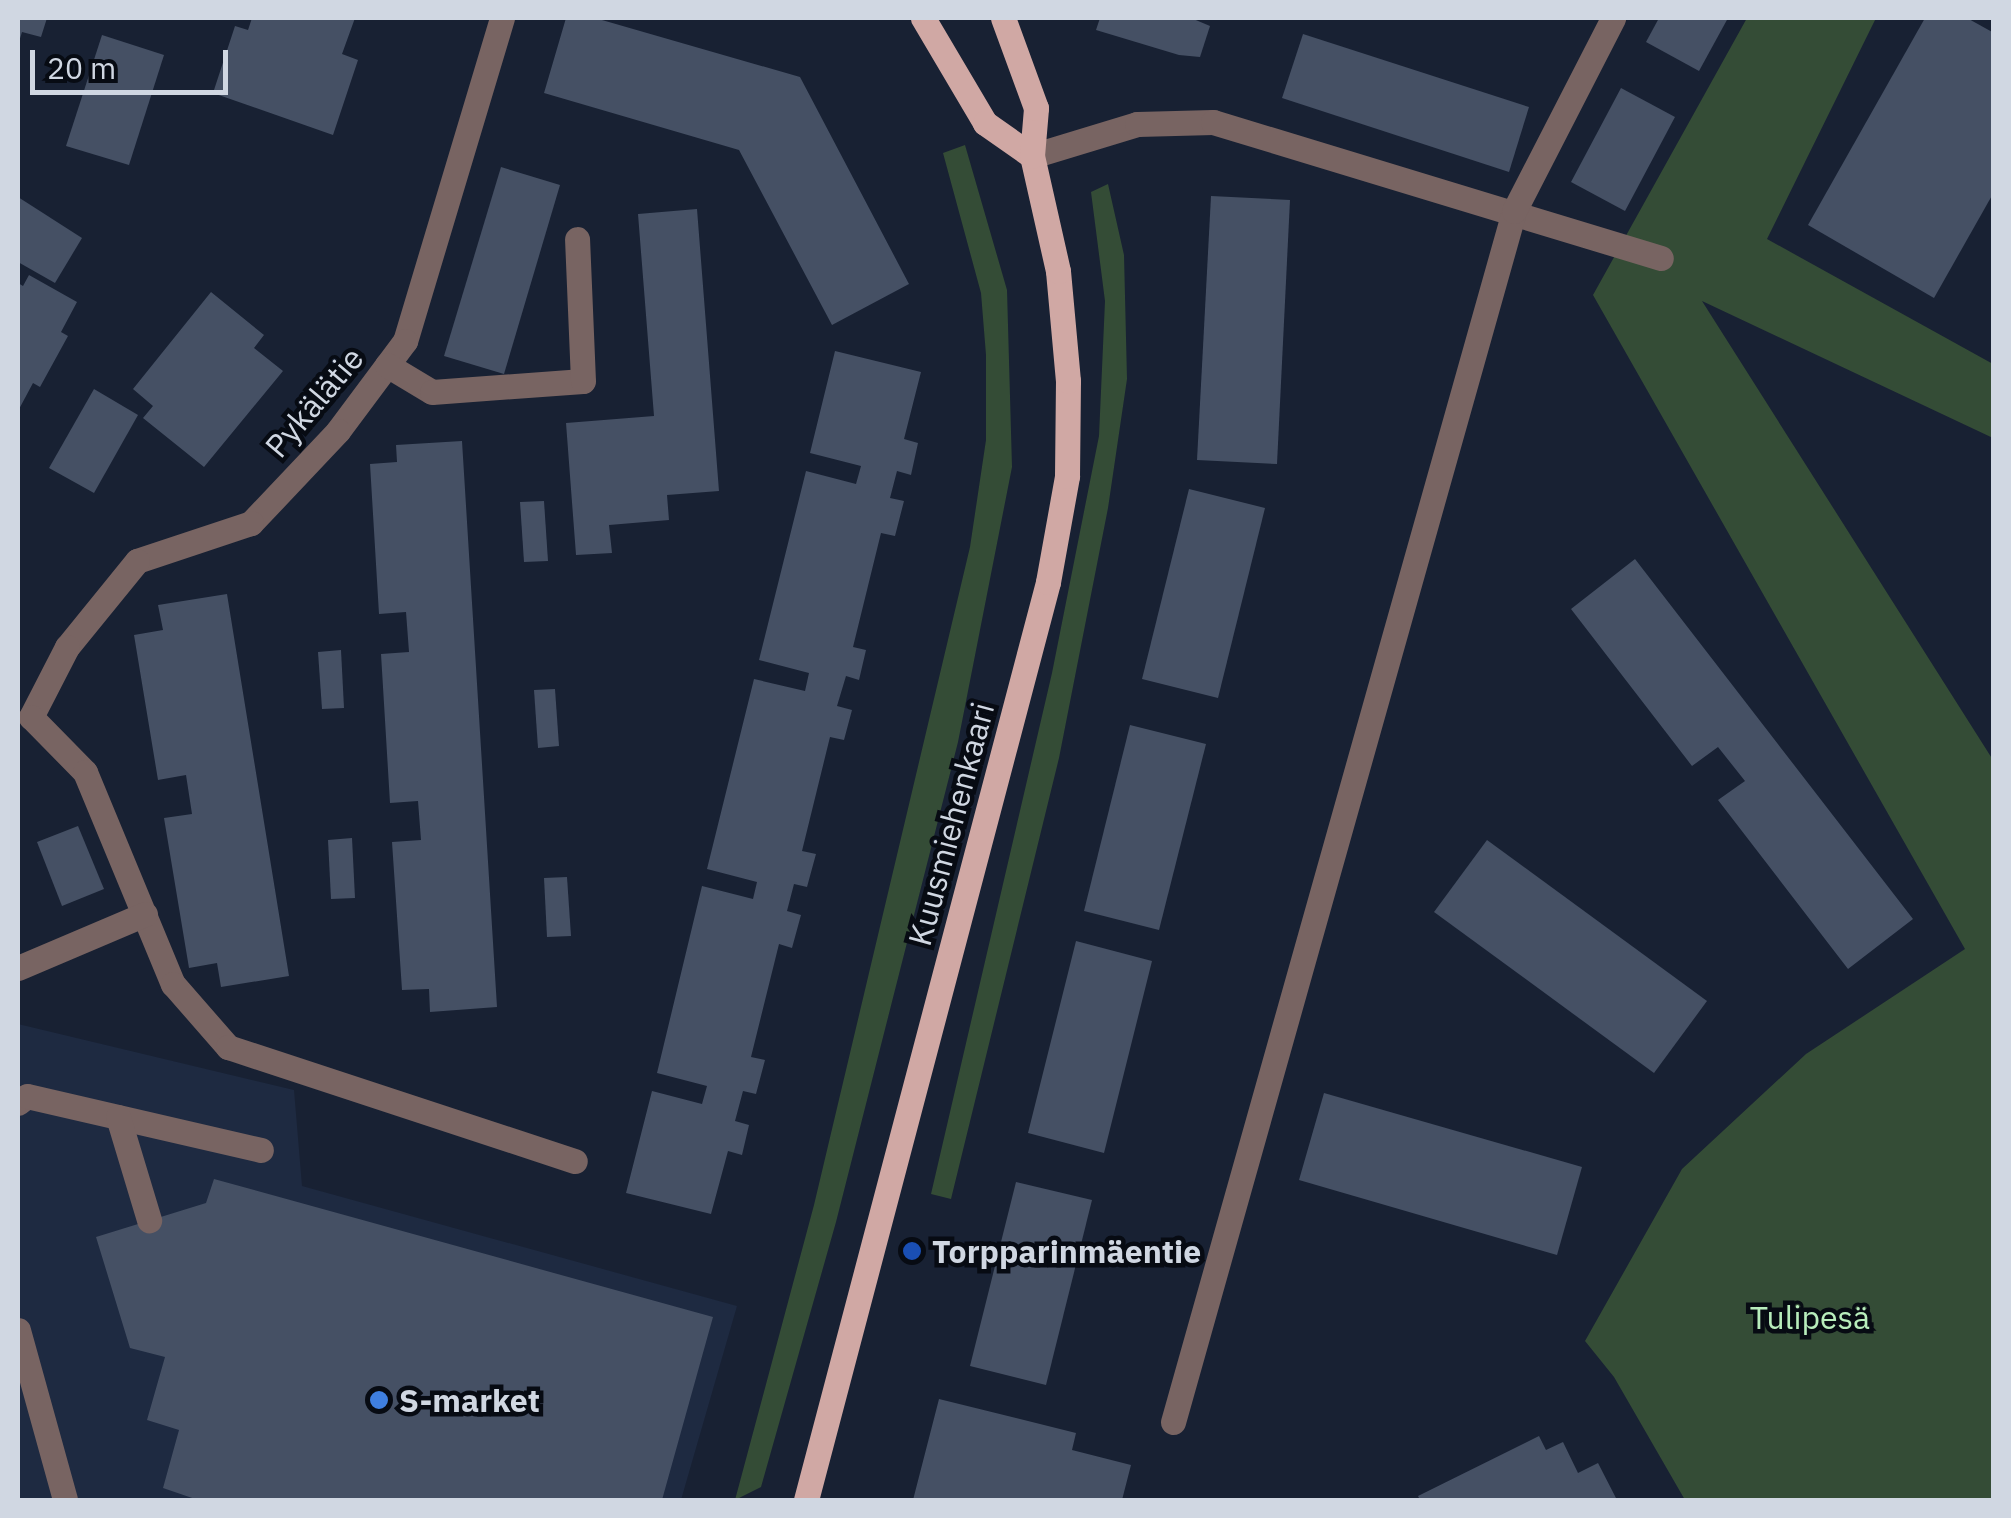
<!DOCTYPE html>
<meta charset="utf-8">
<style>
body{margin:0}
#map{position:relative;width:2011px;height:1518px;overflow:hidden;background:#182133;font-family:"IBM Plex Sans",sans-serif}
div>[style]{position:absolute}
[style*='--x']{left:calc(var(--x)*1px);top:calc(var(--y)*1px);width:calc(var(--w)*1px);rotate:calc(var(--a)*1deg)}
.built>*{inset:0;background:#1e2a41}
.green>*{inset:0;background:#344c36}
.building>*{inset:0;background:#455064}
.minor>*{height:25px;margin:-12.5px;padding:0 12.5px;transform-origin:12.5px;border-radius:12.5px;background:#786462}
.major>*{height:25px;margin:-12.5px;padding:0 12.5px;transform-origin:12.5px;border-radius:12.5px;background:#d0a8a4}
.dots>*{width:28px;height:28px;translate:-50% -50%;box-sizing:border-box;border:5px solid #070b13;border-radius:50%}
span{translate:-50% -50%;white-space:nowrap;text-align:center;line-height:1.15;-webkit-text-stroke:9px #070b13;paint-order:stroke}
.street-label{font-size:32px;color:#d0d7e2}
.poi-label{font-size:32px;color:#d0d7e2;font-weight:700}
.left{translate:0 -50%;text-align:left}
.park-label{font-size:32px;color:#b8edbc}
.frame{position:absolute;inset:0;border:20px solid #d0d7e2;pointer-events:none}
.scale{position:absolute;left:30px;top:50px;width:198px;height:45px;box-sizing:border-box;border:5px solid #d0d7e2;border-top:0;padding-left:12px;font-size:30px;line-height:35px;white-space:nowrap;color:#d0d7e2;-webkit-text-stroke:8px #070b13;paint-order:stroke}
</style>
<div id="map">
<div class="built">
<i style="clip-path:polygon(18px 1024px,294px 1090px,302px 1186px,737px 1306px,681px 1500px,18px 1500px)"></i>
</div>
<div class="green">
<i style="clip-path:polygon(1747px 18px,1876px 18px,1767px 239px,1993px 364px,1993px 438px,1702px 301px,1993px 760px,1993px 1500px,1685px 1500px,1614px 1377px,1585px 1341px,1682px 1169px,1806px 1054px,1965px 949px,1593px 295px)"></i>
<i style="clip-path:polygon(965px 145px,1007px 290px,1012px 467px,958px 742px,836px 1222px,761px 1487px,735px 1500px,814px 1205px,970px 547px,986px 440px,986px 355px,981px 293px,943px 153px)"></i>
<i style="clip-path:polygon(1108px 184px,1124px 255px,1127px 379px,1108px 508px,1059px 758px,951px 1199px,931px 1194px,1052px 673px,1099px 436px,1105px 301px,1091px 192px)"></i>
</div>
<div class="building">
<i style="clip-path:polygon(18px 18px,47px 18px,41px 37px,22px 32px,18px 45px)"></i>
<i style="clip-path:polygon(252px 18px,355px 18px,342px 54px,358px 60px,333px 135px,213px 93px,235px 26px,248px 30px)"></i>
<i style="clip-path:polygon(566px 18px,595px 18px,800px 77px,909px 284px,832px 325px,739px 150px,544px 93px)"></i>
<i style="clip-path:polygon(1100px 18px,1191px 18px,1210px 26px,1200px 57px,1179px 55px,1096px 30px)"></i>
<i style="clip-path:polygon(1659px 18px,1728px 18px,1699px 71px,1646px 42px)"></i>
<i style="clip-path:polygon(1925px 18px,1967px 18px,1994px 33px,1994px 192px,1934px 298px,1808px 225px)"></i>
<i style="clip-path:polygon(1303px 34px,1529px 107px,1509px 172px,1282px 98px)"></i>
<i style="clip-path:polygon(102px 35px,164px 55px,129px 165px,66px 146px)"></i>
<i style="clip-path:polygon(1621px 88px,1675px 117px,1625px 211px,1571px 182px)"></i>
<i style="clip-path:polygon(501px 167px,560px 185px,504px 374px,444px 356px)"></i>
<i style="clip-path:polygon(1211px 196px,1290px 200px,1277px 464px,1197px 460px)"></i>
<i style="clip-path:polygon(18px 197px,82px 238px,55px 283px,18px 262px)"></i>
<i style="clip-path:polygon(697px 209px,719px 491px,667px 495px,669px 520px,609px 525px,612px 553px,576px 555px,566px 423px,654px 416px,638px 214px)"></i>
<i style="clip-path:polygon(29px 275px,77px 302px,61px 332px,68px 336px,40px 387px,33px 383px,18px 411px,18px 283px,23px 286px)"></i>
<i style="clip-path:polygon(211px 292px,264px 335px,254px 348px,283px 371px,204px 467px,143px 418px,153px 406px,133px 389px)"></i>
<i style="clip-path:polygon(835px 351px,921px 372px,904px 439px,918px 443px,911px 475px,897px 471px,890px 498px,904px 501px,895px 536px,881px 533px,853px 647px,866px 650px,859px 680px,846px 676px,837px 706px,852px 710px,844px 740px,830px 737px,802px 851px,816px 854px,807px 887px,794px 884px,787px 911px,801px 915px,792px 948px,779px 944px,751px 1057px,765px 1060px,756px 1094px,743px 1091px,735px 1121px,749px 1125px,742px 1155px,728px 1151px,711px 1214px,626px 1193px,652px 1091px,702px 1104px,707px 1086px,657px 1073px,702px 886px,753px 899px,757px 882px,707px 869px,754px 679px,805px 691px,809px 673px,759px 660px,806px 471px,856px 484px,861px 466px,810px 453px)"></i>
<i style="clip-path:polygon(94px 389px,138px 415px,94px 493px,49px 468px)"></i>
<i style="clip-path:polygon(462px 441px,497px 1007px,430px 1012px,429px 989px,402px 990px,392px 842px,421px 840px,418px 801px,390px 803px,381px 654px,409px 652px,406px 612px,379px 614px,370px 464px,397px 462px,396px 445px)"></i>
<i style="clip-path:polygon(1189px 489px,1265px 508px,1218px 698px,1142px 679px)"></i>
<i style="clip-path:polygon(544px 501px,548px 561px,524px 562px,520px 502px)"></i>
<i style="clip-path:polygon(1635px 559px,1913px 919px,1848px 969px,1718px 800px,1745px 781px,1718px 747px,1692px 766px,1571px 609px)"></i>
<i style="clip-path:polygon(227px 594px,289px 976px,221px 987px,217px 963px,189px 968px,164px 818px,192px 814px,186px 775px,158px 780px,134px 635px,163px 630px,158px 605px)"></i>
<i style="clip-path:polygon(341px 650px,344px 708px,322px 709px,318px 652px)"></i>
<i style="clip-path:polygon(555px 689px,559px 746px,538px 748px,534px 690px)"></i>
<i style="clip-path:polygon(1130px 725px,1206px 744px,1159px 930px,1084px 911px)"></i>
<i style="clip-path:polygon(78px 826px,104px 889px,62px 906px,37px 842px)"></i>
<i style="clip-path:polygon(352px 838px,355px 898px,331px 899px,328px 840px)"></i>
<i style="clip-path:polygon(1487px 840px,1707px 1001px,1654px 1073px,1434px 912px)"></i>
<i style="clip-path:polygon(567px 877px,571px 936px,547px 937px,544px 878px)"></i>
<i style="clip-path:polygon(1076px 941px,1152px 961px,1104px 1153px,1028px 1133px)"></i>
<i style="clip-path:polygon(1324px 1093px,1582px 1167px,1557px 1255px,1299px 1180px)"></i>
<i style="clip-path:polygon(214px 1179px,713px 1317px,662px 1500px,198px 1500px,163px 1488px,179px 1430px,147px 1420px,165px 1357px,130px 1348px,96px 1237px,206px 1203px)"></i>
<i style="clip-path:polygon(1016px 1182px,1092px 1200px,1046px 1385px,970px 1366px)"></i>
<i style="clip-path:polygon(939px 1399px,1076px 1433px,1072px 1450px,1131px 1465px,1122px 1500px,913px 1500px)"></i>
<i style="clip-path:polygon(1539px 1436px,1546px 1450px,1563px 1442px,1578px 1473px,1598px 1463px,1617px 1500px,1420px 1500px,1418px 1496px)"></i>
</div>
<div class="minor">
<i style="--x:502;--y:18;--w:337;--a:106.7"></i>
<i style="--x:405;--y:341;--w:112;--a:126.7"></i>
<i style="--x:338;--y:431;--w:127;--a:133.4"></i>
<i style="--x:251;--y:523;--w:120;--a:161.6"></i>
<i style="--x:137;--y:561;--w:111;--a:129.1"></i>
<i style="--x:67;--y:647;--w:79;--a:117.2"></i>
<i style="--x:31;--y:717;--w:77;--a:45.5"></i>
<i style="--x:85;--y:772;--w:230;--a:67.5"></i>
<i style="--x:173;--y:984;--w:84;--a:48.9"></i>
<i style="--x:228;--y:1047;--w:365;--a:18.2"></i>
<i style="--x:1032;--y:156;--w:110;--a:-16.9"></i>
<i style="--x:1137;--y:124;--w:76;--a:-1.5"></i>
<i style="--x:1213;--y:122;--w:468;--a:16.9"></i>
<i style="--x:387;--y:365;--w:52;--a:31"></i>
<i style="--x:432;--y:392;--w:151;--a:-4.2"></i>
<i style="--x:583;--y:381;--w:142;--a:-92.4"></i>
<i style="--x:18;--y:968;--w:138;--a:-23"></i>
<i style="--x:18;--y:1103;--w:11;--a:-38"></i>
<i style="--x:27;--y:1096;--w:240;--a:13"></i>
<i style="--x:118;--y:1117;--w:108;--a:73.2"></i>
<i style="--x:18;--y:1330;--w:176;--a:74.5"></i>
<i style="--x:1173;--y:1422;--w:1258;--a:-74.27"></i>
<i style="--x:1514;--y:211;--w:217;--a:-62.8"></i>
</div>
<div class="major">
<i style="--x:923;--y:18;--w:122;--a:59.4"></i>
<i style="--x:985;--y:123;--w:57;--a:35.1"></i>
<i style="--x:806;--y:1500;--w:949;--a:-75.23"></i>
<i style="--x:1048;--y:582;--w:108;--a:-79.8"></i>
<i style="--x:1067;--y:476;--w:95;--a:-89.4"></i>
<i style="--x:1068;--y:381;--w:110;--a:-95.2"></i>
<i style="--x:1058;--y:271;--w:118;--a:-102.7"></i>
<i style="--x:1032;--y:156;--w:48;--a:-85.2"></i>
<i style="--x:1036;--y:108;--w:96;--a:-110.1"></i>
</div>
<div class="dots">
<i style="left:912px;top:1251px;background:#1a4fb4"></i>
<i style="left:379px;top:1400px;background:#3f7fe0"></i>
</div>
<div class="street-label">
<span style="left:314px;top:402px;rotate:-50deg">Pykälätie</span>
<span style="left:951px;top:824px;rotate:-75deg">Kuusmiehenkaari</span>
</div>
<div class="poi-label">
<span class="left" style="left:932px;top:1251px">Torpparinmäentie</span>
<span class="left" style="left:399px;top:1400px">S-market</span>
</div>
<div class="park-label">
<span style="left:1810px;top:1317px">Tulipesä</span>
</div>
<div class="frame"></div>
<div class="scale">20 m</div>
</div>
